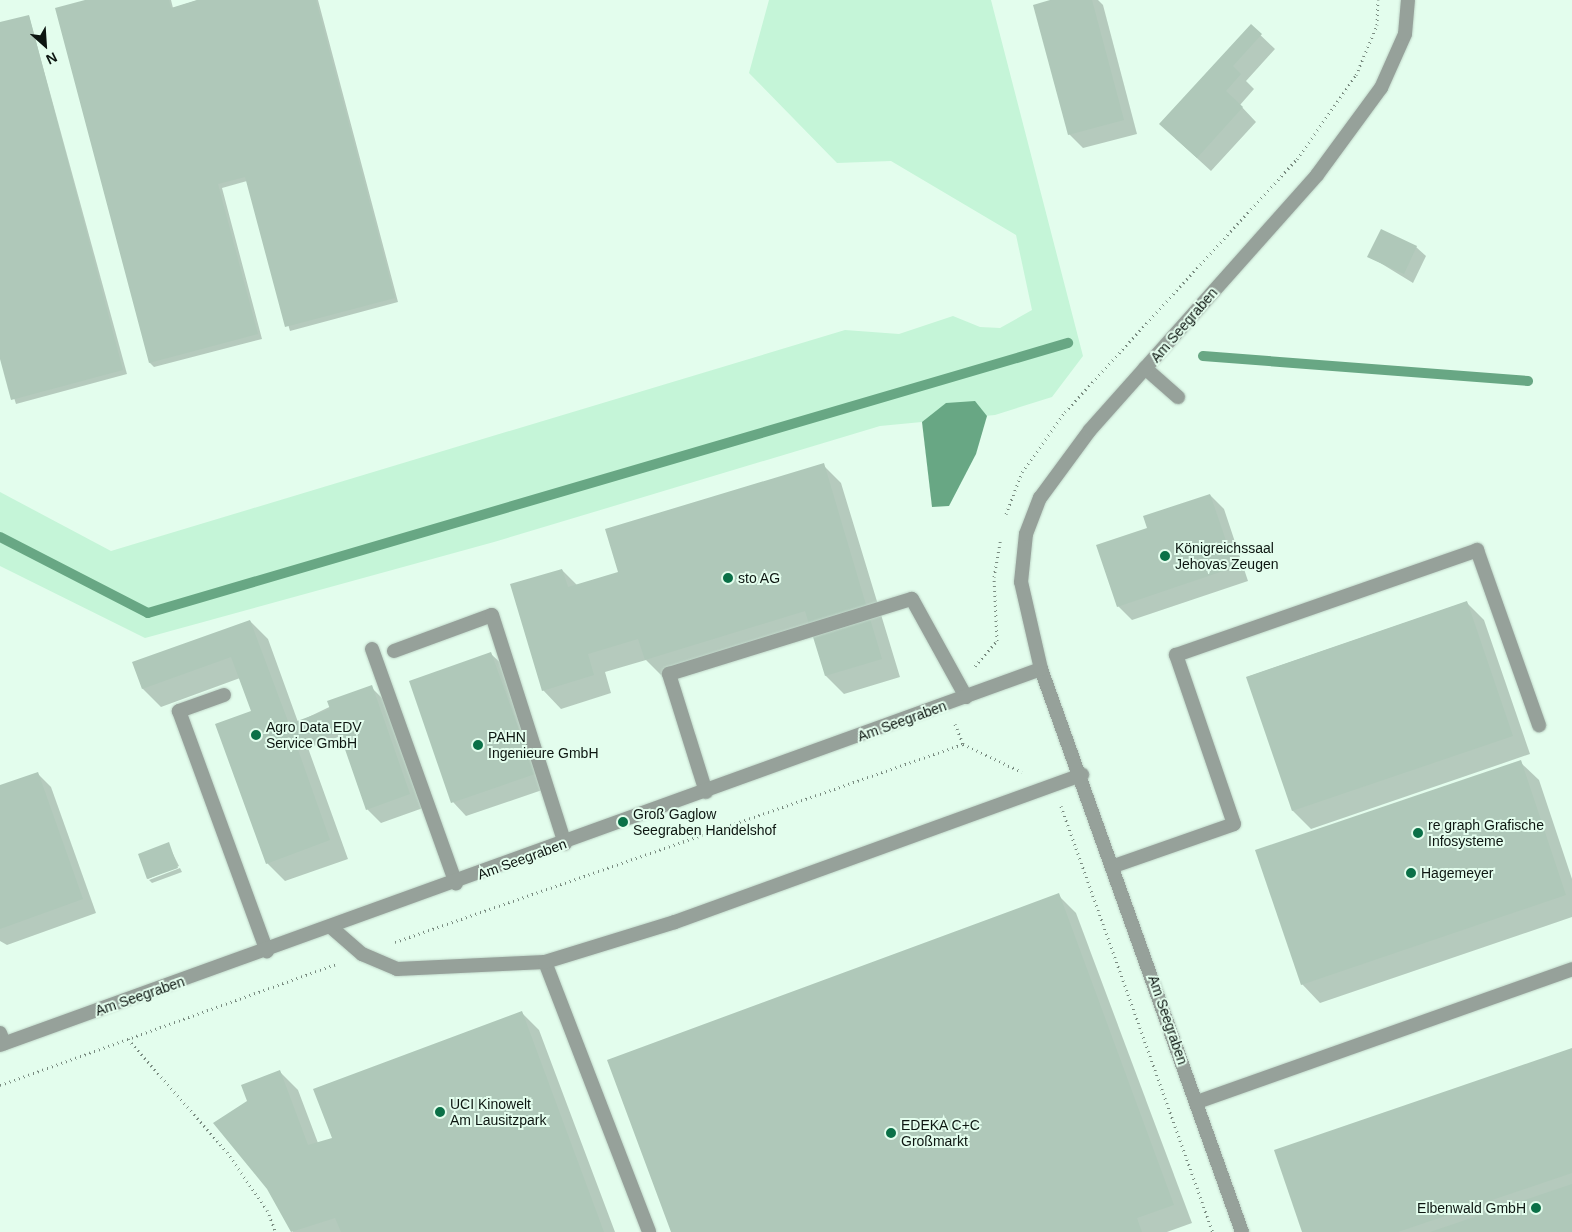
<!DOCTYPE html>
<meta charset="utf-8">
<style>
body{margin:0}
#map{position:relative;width:1572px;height:1232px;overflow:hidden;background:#e3fded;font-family:Arial,sans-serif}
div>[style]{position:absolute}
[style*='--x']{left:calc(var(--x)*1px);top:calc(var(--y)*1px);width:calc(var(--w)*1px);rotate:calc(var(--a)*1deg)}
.green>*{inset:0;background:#c5f5d8}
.water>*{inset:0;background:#68a784}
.shadow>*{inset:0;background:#0003}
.stream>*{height:10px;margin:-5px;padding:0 5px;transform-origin:5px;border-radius:5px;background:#68a784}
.building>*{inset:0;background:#afc8b9}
.path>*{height:3px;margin-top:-1.5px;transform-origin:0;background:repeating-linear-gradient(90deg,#7a8c81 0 1px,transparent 0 5px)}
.roads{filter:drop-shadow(0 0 1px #c1d8ca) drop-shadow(0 0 1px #c1d8ca)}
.service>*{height:14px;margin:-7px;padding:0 7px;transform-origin:7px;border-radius:7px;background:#96a19a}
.minor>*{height:14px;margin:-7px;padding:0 7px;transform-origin:7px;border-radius:7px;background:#96a19a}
.dots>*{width:14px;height:14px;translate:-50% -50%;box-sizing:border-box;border:2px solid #e3fded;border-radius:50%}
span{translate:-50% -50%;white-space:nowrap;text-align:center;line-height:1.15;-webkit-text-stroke:4px #e3fded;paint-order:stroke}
.street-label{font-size:14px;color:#0d1611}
.poi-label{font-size:14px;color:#0d1611}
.left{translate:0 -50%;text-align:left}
.right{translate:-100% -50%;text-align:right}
.north{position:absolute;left:20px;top:20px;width:50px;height:50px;-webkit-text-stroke:4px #e3fded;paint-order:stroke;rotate:154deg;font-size:14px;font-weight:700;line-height:20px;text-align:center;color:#0d1611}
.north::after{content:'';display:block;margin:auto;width:18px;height:22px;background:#0d1611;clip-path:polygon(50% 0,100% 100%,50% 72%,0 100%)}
</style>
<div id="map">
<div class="green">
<i style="clip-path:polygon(769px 0,991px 0,1083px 356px,1052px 397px,995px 415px,880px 426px,494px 542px,145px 638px,0 566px,0 492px,111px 551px,845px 330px,899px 334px,953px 316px,980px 327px,1000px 328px,1032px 310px,1016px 235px,891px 161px,837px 163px,749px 73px)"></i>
</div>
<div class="water">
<i style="clip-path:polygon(975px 401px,987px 416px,976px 454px,949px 506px,932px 507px,922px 422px,946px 403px)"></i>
</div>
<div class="shadow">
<i style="clip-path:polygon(90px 0,171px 0,173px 8px,198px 0,318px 0,398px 302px,290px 331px,247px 181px,222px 188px,262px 339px,154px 367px,150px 363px)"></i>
<i style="clip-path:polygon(1055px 0,1098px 0,1103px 5px,1137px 134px,1083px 148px,1069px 134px)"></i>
<i style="clip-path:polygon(29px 16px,127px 374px,16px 404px,0 354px,0 24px)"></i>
<i style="clip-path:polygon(1251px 26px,1275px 49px,1246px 81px,1254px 89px,1240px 105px,1256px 122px,1211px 171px,1175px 138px)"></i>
<i style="clip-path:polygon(1416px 247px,1426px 256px,1413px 283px,1369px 256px)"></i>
<i style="clip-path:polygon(823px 465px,841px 483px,900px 677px,844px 694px,826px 676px,813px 633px,664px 678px,646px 660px,605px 672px,611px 693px,561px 709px,543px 690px,562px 570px,577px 585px,619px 573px)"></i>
<i style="clip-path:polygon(1210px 495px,1224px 509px,1248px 581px,1132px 620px,1118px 606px,1148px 529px)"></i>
<i style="clip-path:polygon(1466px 602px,1484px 620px,1530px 754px,1311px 829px,1293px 811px,1247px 677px)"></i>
<i style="clip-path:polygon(250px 621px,268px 639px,298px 722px,371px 687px,385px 701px,423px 808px,381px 823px,367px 809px,341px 736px,308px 748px,348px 859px,285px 881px,267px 863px,253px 712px,240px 678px,161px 707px,143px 689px,134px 663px)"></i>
<i style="clip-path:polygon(491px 654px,505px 667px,548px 788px,466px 816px,453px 802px)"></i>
<i style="clip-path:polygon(1520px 762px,1539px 780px,1572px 879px,1572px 917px,1320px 1003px,1302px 984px)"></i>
<i style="clip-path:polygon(37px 773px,51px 787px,96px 913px,7px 945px,0 941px,0 787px)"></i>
<i style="clip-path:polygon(168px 844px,179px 866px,148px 879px,139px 855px)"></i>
<i style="clip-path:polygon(180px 868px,182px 872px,152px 883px,149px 880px)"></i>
<i style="clip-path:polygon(1058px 895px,1076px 913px,1192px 1223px,1167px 1232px,672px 1232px)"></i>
<i style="clip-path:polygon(521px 1012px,539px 1030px,615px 1232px,293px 1232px,249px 1101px,280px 1072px,298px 1090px,318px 1143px,333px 1139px)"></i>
<i style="clip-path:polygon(1572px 1049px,1572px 1232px,1303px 1232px)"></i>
</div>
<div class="stream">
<i style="--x:1203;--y:356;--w:326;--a:4.4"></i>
<i style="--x:0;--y:537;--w:166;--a:27.2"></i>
<i style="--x:148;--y:613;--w:959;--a:-16.36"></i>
</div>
<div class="building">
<i style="clip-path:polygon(85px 0,169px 0,171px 8px,197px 0,316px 0,395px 298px,285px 327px,245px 177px,218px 184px,258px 334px,149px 363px,55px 8px)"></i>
<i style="clip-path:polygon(1050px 0,1092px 0,1124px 120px,1068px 135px,1033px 5px)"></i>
<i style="clip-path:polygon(29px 15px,123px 370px,11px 400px,0 359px,0 22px)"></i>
<i style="clip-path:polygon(1251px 24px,1262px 34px,1233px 66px,1241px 74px,1226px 91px,1243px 107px,1197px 158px,1159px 124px)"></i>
<i style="clip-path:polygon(1381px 229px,1417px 246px,1404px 274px,1367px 257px)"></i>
<i style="clip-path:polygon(824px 463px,882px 659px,825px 676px,805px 611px,645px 660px,638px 639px,588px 654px,594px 675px,542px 691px,510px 584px,562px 569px,568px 587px,618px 572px,605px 529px)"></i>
<i style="clip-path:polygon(1210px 494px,1235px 567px,1117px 607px,1096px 545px,1147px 528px,1143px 516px)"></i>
<i style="clip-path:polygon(1467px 601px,1513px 736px,1292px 811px,1246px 677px)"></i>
<i style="clip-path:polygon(250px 620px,289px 724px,330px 709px,327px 701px,372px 685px,410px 794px,366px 810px,339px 732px,297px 747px,330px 840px,266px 864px,215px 724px,251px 711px,231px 657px,142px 689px,132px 662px)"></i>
<i style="clip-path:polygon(491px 652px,535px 774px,451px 803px,409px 681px)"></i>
<i style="clip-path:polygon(1521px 760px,1566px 895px,1301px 985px,1255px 850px)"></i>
<i style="clip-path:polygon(38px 772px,83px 899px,0 929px,0 785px)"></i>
<i style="clip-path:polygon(169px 842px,178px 868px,147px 879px,138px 854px)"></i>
<i style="clip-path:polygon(1059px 893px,1174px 1205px,1137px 1218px,1142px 1232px,671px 1232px,607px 1060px)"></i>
<i style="clip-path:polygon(522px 1011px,604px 1232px,341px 1232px,335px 1218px,291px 1232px,267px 1189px,213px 1123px,247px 1101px,241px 1085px,280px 1070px,308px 1145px,332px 1138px,313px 1089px)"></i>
<i style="clip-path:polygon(1572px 1048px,1572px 1173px,1398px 1232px,1302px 1232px,1274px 1150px)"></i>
<i style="clip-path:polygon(1572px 1184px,1572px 1232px,1430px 1232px)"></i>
</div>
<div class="path">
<i style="--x:1006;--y:514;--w:45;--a:-69.1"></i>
<i style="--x:1022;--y:472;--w:74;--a:-54.4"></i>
<i style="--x:1065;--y:412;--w:343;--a:-47.5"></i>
<i style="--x:1297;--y:159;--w:103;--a:-54.9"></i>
<i style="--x:1356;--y:75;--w:54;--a:-67.2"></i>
<i style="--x:1377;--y:25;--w:25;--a:-88"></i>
<i style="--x:975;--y:666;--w:33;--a:-49"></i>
<i style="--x:997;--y:641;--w:64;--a:-92.7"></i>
<i style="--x:994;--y:577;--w:36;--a:-80"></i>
<i style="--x:955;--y:724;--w:22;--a:68"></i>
<i style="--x:1061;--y:806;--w:452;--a:70.4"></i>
<i style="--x:395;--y:942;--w:602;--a:-19.22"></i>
<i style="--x:963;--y:744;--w:65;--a:25.4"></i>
<i style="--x:128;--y:1039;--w:150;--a:48.8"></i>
<i style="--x:227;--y:1152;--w:70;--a:55.4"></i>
<i style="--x:267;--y:1210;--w:24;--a:68"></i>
<i style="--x:0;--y:1085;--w:359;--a:-19.8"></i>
</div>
<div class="roads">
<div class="service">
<i style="--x:1145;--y:368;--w:44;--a:41.3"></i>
<i style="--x:372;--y:649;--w:249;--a:70.3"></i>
<i style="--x:394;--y:651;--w:104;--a:-20.2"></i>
<i style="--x:492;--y:615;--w:240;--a:72.3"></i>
<i style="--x:224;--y:695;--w:48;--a:160.4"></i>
<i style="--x:179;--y:711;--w:256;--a:69.9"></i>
<i style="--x:706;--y:792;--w:124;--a:-107.4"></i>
<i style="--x:669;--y:674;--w:254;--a:-17.2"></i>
<i style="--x:912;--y:599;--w:112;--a:61.1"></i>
<i style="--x:1114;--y:866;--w:127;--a:-19.3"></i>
<i style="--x:1234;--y:824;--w:179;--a:-108.9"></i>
<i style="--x:1176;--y:655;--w:319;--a:-19.2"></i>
<i style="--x:1477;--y:550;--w:186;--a:70.5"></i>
<i style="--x:332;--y:928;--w:40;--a:41"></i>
<i style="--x:362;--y:954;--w:38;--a:23"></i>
<i style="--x:397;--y:969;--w:148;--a:-2.7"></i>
<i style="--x:545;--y:962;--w:289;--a:68.9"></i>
<i style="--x:545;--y:962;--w:136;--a:-17.1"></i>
<i style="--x:675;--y:922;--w:433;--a:-19.9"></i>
<i style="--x:0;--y:1033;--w:11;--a:68"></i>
<i style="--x:1197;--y:1102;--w:398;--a:-19.5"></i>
</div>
<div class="minor">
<i style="--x:0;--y:1045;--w:1107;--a:-19.86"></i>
<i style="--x:1242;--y:1232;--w:598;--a:-109.65"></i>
<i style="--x:1041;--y:669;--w:89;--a:-102.9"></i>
<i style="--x:1021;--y:582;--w:48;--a:-84.1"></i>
<i style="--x:1026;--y:534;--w:39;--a:-69"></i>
<i style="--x:1040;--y:498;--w:84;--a:-53.7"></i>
<i style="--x:1090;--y:430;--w:341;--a:-48.3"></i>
<i style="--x:1317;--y:175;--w:108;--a:-53.7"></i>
<i style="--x:1381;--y:88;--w:59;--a:-66"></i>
<i style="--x:1405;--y:34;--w:34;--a:-85"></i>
</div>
</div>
<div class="dots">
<i style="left:1165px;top:556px;background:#0a7047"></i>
<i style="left:728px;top:578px;background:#0a7047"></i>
<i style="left:256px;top:735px;background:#0a7047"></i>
<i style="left:478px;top:745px;background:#0a7047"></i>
<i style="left:623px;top:822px;background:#0a7047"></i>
<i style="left:1418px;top:833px;background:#0a7047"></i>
<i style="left:1411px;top:873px;background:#0a7047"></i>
<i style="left:440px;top:1112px;background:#0a7047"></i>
<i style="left:891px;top:1133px;background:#0a7047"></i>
<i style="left:1536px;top:1208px;background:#0a7047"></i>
</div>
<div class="street-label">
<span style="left:1184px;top:325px;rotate:-49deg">Am Seegraben</span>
<span style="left:902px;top:721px;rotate:-20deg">Am Seegraben</span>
<span style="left:522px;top:859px;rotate:-20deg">Am Seegraben</span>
<span style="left:140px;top:996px;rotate:-19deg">Am Seegraben</span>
<span style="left:1168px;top:1020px;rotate:71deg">Am Seegraben</span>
</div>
<div class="poi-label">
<span class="left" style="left:1175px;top:556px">Königreichssaal<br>Jehovas Zeugen</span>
<span class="left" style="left:738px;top:578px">sto AG</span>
<span class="left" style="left:266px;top:735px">Agro Data EDV<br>Service GmbH</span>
<span class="left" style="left:488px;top:745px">PAHN<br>Ingenieure GmbH</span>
<span class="left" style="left:633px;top:822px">Groß Gaglow<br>Seegraben Handelshof</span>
<span class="left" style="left:1428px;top:833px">re graph Grafische<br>Infosysteme</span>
<span class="left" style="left:1421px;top:873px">Hagemeyer</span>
<span class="left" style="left:450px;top:1112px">UCI Kinowelt<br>Am Lausitzpark</span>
<span class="left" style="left:901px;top:1133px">EDEKA C+C<br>Großmarkt</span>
<span class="right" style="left:1526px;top:1208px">Elbenwald GmbH</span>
</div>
<div class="north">N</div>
</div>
